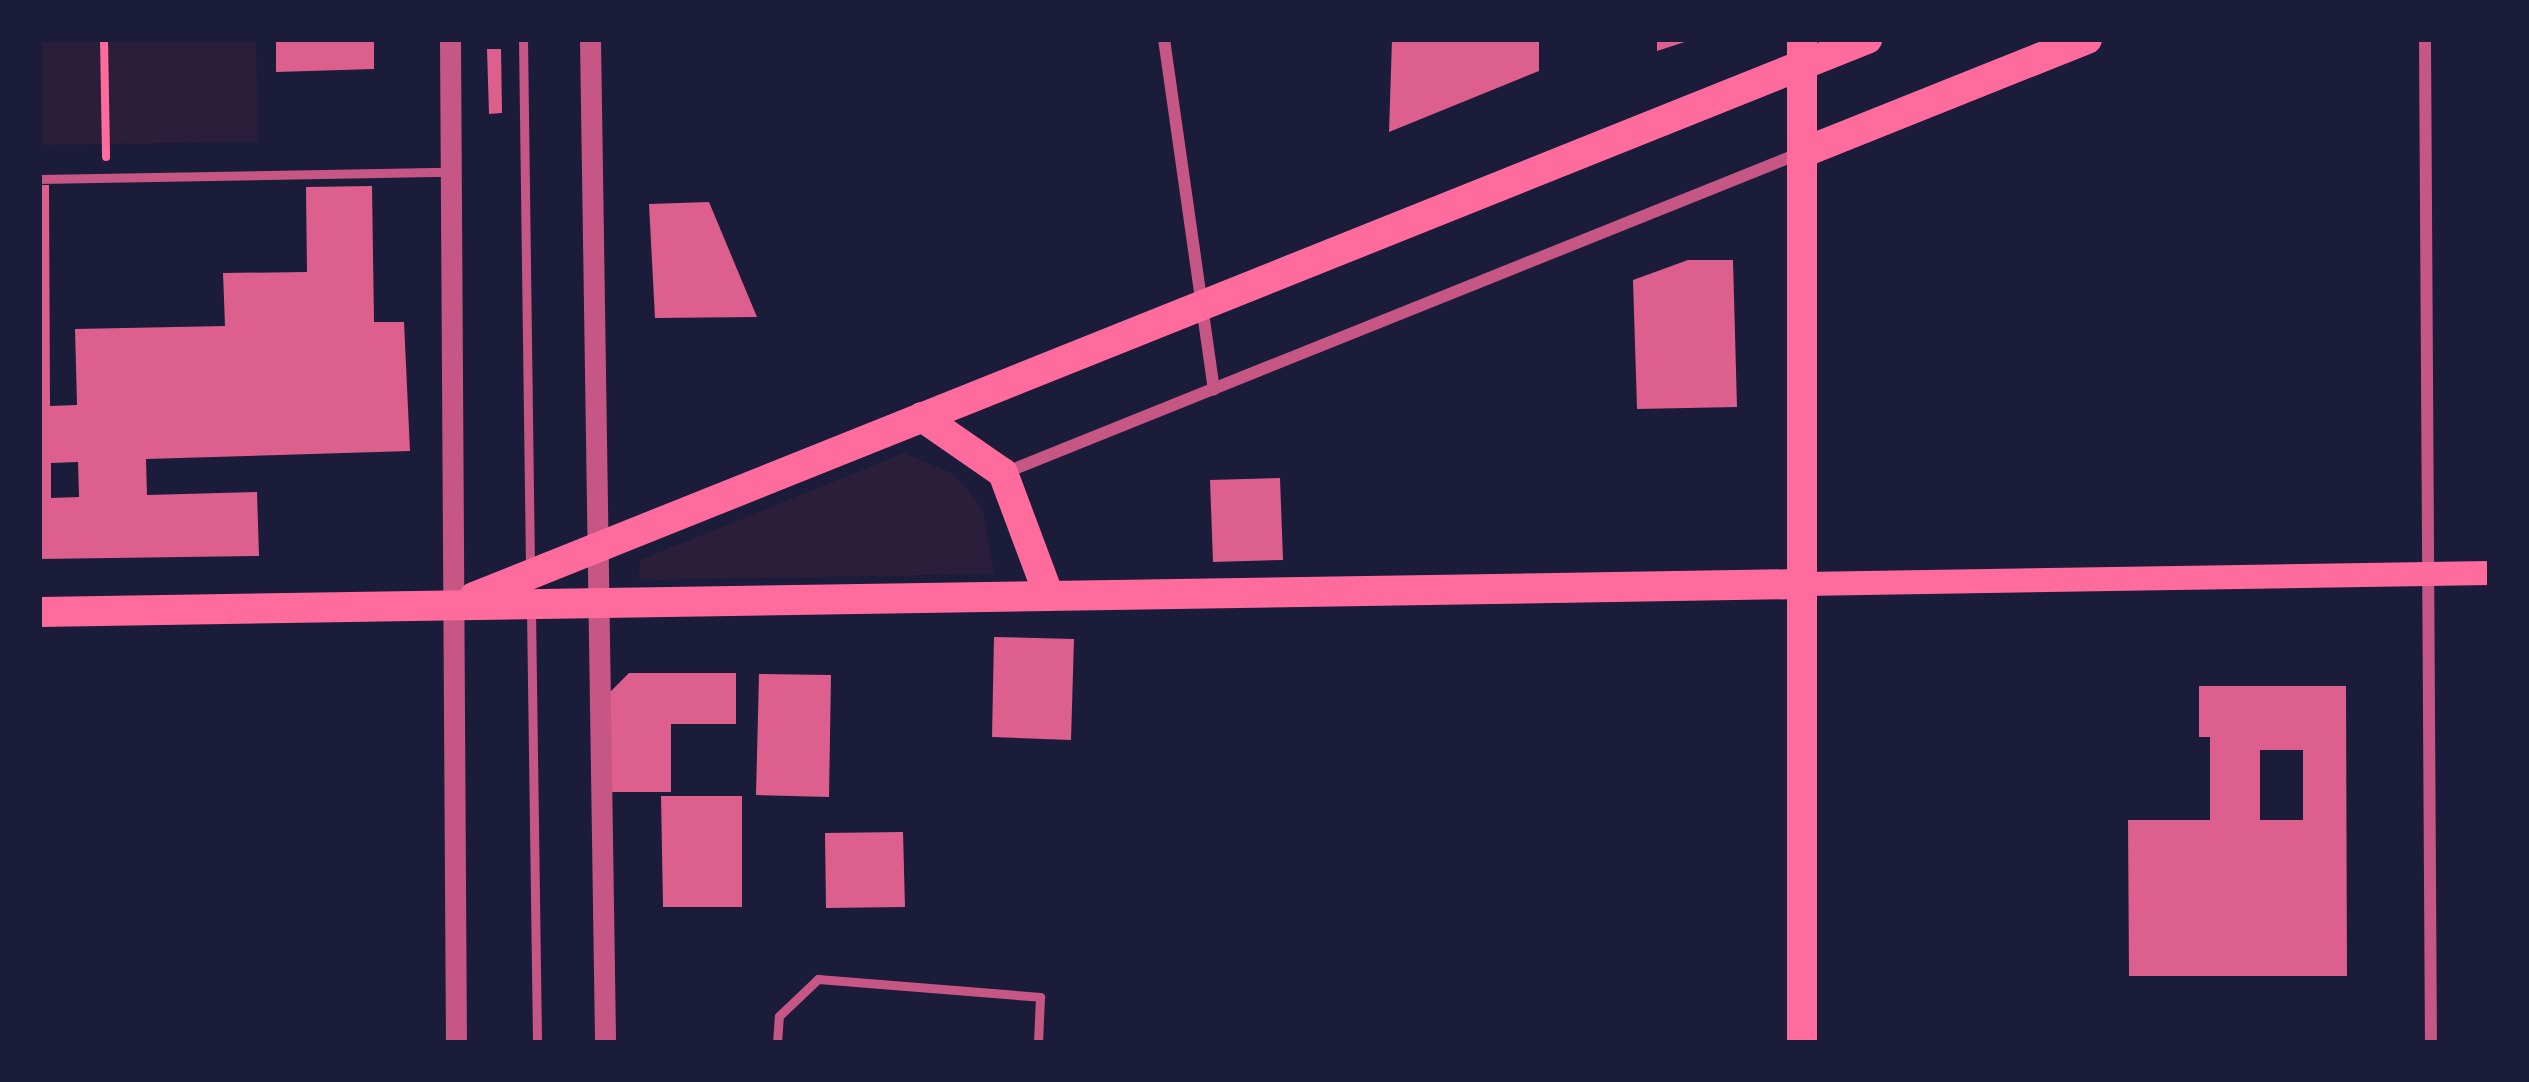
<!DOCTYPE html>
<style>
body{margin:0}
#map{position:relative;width:2529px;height:1082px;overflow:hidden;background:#1b1b3a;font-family:Lato,sans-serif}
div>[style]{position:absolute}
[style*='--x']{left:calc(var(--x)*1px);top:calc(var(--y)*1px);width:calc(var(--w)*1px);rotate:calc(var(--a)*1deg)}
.green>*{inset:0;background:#2a1e3b}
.building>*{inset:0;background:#dd5f8e}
.path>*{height:8px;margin:-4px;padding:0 4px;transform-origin:4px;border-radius:4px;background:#ff6b9d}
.service>*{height:9px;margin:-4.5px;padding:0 4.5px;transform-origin:4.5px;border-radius:4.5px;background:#c65784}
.minor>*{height:12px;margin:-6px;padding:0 6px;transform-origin:6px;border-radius:6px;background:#c65784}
.tertiary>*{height:21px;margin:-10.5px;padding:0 10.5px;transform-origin:10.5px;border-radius:10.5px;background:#c65784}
.secondary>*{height:24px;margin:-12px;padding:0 12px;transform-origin:12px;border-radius:12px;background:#ff6b9d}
.primary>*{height:30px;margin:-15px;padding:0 15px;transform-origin:15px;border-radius:15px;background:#ff6b9d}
span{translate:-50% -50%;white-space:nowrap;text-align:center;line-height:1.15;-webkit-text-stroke:12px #1b1b3a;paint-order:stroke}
.frame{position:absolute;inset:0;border:42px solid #1b1b3a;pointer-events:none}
</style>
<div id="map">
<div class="green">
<i style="clip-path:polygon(39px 39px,256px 39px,258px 142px,39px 145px)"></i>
<i style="clip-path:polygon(904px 453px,952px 473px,970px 491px,983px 511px,994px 574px,639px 580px,640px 560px)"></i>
</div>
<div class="building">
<i style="clip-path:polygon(276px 39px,374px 39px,374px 69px,276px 72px)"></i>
<i style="clip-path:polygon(1392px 39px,1539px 39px,1539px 71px,1389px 132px)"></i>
<i style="clip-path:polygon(1657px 39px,1691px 39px,1691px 40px,1657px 51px)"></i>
<i style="clip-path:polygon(487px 49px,501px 49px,502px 113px,489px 114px)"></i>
<i style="clip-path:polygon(evenodd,39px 185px,49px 185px,50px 406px,77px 405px,75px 329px,225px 326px,223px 273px,307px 272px,306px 187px,372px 186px,374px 322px,404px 322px,410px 451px,146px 459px,147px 495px,257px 492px,259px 556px,39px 559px,39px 185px,78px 462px,79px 497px,51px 498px,51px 463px,78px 462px)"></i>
<i style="clip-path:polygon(709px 202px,757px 317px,655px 318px,649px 204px)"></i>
<i style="clip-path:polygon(1688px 260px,1733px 260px,1737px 407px,1637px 409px,1633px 280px)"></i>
<i style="clip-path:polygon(1280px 478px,1283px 560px,1213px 562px,1210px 480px)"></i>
<i style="clip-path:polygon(994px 637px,1074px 639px,1071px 740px,992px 737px)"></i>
<i style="clip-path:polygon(629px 673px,736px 673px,736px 724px,671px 724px,671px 792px,610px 792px,609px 693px)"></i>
<i style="clip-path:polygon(759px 674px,831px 675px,829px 797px,756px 795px)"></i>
<i style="clip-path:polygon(evenodd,2199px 686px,2346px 686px,2347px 976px,2129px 976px,2128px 820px,2210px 820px,2210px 737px,2199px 737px,2199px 686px,2260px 750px,2303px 750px,2303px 820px,2260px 820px,2260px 750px)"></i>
<i style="clip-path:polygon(661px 796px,742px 796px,742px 907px,663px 907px)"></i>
<i style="clip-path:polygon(903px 832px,905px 907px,826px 908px,825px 833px)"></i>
</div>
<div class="path">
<i style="--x:104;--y:39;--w:118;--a:89"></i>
</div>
<div class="service">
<i style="--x:523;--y:39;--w:531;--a:89.24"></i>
<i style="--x:39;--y:179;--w:409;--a:-1"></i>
<i style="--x:531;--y:610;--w:433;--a:89.2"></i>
<i style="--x:777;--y:1043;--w:27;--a:-86"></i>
<i style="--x:779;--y:1016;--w:54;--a:-43.5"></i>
<i style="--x:818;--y:979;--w:223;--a:4.6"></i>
<i style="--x:1040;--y:997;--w:46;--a:92.5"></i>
</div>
<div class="minor">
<i style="--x:1164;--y:39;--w:354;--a:81.9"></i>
<i style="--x:2425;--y:39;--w:1004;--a:89.66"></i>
<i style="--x:1004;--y:473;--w:856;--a:-21.89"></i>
</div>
<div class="tertiary">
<i style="--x:450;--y:39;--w:1004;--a:89.66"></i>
<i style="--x:590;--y:39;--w:1004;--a:89.14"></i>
</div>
<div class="secondary">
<i style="--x:1803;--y:584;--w:687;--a:-0.92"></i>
</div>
<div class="primary">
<i style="--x:1802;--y:39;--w:1004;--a:90"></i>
<i style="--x:1802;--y:153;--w:307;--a:-21.8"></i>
<i style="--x:922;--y:417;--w:98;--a:34.7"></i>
<i style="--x:1003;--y:473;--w:131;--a:69.5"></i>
<i style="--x:474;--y:597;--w:1501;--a:-21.83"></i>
<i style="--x:39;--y:612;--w:1764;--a:-0.91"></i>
</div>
<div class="frame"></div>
</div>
